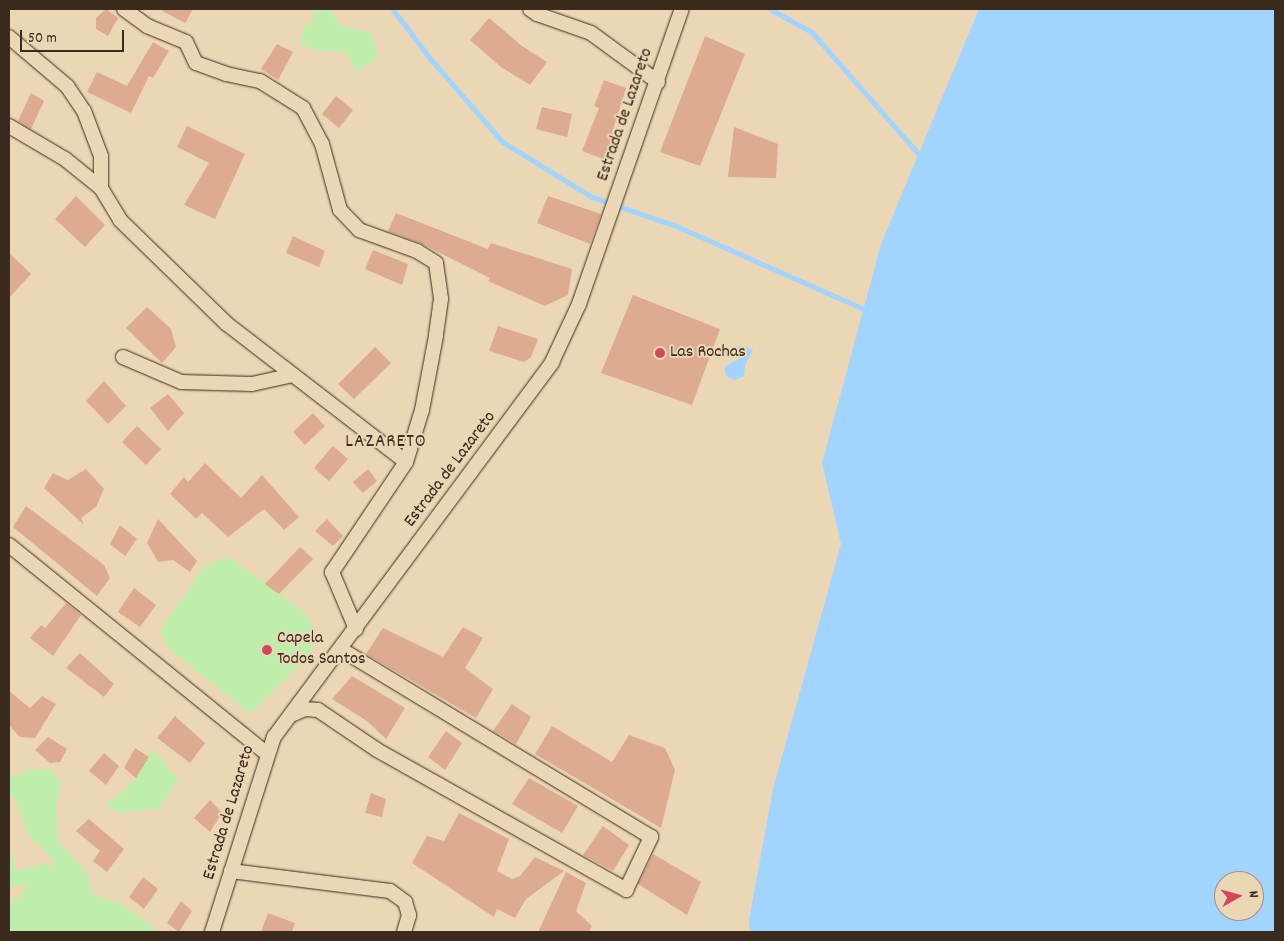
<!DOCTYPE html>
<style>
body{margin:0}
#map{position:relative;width:1284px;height:941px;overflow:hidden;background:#ebd7b5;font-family:Dekko,sans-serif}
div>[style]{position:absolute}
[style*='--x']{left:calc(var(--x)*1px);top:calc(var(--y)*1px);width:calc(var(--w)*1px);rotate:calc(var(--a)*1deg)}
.green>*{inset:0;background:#bfedab}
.water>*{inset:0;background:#a1d4ff}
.stream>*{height:4.5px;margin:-2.25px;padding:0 2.25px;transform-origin:2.25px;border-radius:2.25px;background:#a1d4ff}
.building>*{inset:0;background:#ddab90}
.roads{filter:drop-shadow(0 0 1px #3b2a1e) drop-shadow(0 0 1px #3b2a1e)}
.minor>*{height:14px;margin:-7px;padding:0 7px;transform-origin:7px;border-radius:7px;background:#ebd7b5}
.dots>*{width:14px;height:14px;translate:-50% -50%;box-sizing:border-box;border:2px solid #ebd7b5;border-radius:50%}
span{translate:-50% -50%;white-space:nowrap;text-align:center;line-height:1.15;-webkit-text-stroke:4px #ebd7b5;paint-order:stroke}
.street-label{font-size:18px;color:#3b2a1e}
.poi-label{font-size:18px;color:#3b2a1e}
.left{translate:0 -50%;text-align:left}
.neighbourhood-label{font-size:19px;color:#3b2a1e;letter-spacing:1px}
.frame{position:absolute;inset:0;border:10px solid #3b2a1e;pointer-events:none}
.north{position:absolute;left:1214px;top:871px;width:50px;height:50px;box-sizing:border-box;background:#ebd7b5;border:1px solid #a59279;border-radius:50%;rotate:83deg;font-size:14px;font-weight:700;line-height:20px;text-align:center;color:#3b2a1e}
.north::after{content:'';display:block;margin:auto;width:18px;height:22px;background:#d1495b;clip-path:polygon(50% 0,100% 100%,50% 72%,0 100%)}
.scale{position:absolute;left:20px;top:30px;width:104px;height:22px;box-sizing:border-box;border:2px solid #3b2a1e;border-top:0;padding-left:6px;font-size:15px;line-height:18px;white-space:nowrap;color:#3b2a1e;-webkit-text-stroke:4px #ebd7b5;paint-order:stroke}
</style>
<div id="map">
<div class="green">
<i style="clip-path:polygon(314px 9px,328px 9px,342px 26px,371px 32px,378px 58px,356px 72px,345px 52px,310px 49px,300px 42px,303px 27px,312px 24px)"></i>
<i style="clip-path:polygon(227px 556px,306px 613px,317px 638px,311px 654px,250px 714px,168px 648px,160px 630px,203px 568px)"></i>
<i style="clip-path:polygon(153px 750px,178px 780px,159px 809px,120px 813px,105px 804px,120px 795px,136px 778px)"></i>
<i style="clip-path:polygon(50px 769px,61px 782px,56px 807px,57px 840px,87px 873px,93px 896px,119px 902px,160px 932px,9px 932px,9px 900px,16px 901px,27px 886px,9px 885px,9px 844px,16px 871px,48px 863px,53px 872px,53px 859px,28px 835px,14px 797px,9px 794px,9px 772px,16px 777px,25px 770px)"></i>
</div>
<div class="water">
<i style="clip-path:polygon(evenodd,979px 9px,1275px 9px,1275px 932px,750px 932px,749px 920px,773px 789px,841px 544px,822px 463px,881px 244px,979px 9px,1224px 881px,1254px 881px,1254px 911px,1224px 911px,1224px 881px)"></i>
<i style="clip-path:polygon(740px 345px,753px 350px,745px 365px,744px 376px,735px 380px,726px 376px,724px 367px,740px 358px,733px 349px)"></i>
</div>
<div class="stream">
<i style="--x:393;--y:9;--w:61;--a:52.9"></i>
<i style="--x:430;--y:58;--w:111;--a:49"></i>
<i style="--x:503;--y:142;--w:105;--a:31.7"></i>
<i style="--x:592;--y:197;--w:92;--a:19"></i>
<i style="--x:679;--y:227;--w:202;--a:23.9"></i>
<i style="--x:770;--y:9;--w:48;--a:28.7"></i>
<i style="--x:812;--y:32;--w:161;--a:48.8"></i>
</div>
<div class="building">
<i style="clip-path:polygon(106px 9px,118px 18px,108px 36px,96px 29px,96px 18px)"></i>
<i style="clip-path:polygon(159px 9px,193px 9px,185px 23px)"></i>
<i style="clip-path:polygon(489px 18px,522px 46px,547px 62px,530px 85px,501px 67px,470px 40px)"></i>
<i style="clip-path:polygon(705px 36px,745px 54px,700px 166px,660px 152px)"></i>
<i style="clip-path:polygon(153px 42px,169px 51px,153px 78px,149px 76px,131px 113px,87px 92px,97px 72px,127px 86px)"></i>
<i style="clip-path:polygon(277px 44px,293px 52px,278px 80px,261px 69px)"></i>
<i style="clip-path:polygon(604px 80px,626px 88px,612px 133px,618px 135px,609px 161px,582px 151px,599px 108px,594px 106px)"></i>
<i style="clip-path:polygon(31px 93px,44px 101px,31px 129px,18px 121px)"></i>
<i style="clip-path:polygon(336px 96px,353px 110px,339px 128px,322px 114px)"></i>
<i style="clip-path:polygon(542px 107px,572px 114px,567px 137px,536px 129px)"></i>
<i style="clip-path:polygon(187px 126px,245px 154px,215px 219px,184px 205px,209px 163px,177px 147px)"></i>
<i style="clip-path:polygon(734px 127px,778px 144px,776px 178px,728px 177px)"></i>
<i style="clip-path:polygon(76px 196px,105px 225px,85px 247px,55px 219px)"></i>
<i style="clip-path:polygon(548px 196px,601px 214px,590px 244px,537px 223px)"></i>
<i style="clip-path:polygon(396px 213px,488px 249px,491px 243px,572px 269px,568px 295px,545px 306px,488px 281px,490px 278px,422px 244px,388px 231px)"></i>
<i style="clip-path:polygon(293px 236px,325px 251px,319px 267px,286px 253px)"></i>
<i style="clip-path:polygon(373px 250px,408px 264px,402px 285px,365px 269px)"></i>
<i style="clip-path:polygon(9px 253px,31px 274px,9px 298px)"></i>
<i style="clip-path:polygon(633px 295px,720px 329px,692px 405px,601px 373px)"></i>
<i style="clip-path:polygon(147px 307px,171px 329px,176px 347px,162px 363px,126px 328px)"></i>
<i style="clip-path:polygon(498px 326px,538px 339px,531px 357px,524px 362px,489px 351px)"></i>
<i style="clip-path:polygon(375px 347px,391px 363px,354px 399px,338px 384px)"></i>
<i style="clip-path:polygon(104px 381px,126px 406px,108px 424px,86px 401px)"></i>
<i style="clip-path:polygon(168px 394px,184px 413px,168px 431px,150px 408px)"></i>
<i style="clip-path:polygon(313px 413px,325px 426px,305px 445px,293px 432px)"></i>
<i style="clip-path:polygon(137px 426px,161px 449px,146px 465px,122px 442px)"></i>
<i style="clip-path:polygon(333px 446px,348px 459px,329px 481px,314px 468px)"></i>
<i style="clip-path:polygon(205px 463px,241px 498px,262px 475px,299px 517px,284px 530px,264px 509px,228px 537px,202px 513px,196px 519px,170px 494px,184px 477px,188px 482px)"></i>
<i style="clip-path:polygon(86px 469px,104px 489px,96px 507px,81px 518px,84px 525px,44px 488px,53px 473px,68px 480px)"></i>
<i style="clip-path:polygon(368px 469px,377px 481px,363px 493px,353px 482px)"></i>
<i style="clip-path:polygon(26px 506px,104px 565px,110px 578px,97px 596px,13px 527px)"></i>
<i style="clip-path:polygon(158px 519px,197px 561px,190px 572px,173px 560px,158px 562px,147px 543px)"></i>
<i style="clip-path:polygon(327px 519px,343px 536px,333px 546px,315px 531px)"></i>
<i style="clip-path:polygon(120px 525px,137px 539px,125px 556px,110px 544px)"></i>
<i style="clip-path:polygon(300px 547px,313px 559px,279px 594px,265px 584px)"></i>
<i style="clip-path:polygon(134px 588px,156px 605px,140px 627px,118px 612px)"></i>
<i style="clip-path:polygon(66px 603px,81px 615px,53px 656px,30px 638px,41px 625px,45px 628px)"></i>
<i style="clip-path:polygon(463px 627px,483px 638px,465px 668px,493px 689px,476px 718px,366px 654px,383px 628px,443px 657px)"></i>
<i style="clip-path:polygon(80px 653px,114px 684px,104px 697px,66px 668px)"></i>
<i style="clip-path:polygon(352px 676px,405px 708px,386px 739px,367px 721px,332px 699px)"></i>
<i style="clip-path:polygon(9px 691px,30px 708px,42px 696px,56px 704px,35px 738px,20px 737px,9px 725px)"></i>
<i style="clip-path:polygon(512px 704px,531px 717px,516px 744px,493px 731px)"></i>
<i style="clip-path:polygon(175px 716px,205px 743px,190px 763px,157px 738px)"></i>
<i style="clip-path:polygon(552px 726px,612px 762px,629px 735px,665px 748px,675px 770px,661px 828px,535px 754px)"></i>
<i style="clip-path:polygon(446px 731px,462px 743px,445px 770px,428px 757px)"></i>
<i style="clip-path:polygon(48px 737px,67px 749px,60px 762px,50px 763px,35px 750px)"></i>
<i style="clip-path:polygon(135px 748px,149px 757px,136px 778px,124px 768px)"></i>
<i style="clip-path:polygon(104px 753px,119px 766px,106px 785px,89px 771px)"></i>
<i style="clip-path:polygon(529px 778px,578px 806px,562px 833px,512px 804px)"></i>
<i style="clip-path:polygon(371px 793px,386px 799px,382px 817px,365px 813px)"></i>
<i style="clip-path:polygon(210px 800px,222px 813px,210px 832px,194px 818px)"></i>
<i style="clip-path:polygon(459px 813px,509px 839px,497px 871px,512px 879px,520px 876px,535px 857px,564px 871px,526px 899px,515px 918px,497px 909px,494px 917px,412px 863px,427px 836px,444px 841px)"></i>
<i style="clip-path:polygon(89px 819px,124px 849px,107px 872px,93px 861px,100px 851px,76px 831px)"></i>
<i style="clip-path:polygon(603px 826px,629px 845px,613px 871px,583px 855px)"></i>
<i style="clip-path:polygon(653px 854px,701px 882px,687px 915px,638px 884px)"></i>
<i style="clip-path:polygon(566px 872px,586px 883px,576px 911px,592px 926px,589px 932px,538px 932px)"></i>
<i style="clip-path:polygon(143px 877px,158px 889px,144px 909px,129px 897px)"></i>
<i style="clip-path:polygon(181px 901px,192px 911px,179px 932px,167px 923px)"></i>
<i style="clip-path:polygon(268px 913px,295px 923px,292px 932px,261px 932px)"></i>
</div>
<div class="roads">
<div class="minor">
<i style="--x:124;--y:9;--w:29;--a:36"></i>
<i style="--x:147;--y:26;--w:42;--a:22.3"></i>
<i style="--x:186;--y:42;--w:23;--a:65"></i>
<i style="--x:196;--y:63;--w:32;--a:20"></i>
<i style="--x:226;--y:74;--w:35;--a:12"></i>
<i style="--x:260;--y:81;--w:51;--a:32.1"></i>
<i style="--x:303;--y:108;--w:41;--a:62.2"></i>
<i style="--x:322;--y:144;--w:68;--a:74.7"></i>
<i style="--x:340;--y:210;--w:28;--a:46"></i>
<i style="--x:359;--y:230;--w:62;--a:19.9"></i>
<i style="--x:417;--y:251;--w:22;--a:32"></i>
<i style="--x:436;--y:263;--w:36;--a:82"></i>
<i style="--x:441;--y:299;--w:37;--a:98"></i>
<i style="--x:436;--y:336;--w:75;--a:100.7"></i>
<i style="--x:422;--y:410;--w:54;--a:107.1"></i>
<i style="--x:530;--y:9;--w:9;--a:36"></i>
<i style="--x:537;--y:14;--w:57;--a:19.4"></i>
<i style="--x:591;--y:33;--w:83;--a:36.2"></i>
<i style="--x:9;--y:37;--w:76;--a:40.2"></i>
<i style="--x:67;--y:86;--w:30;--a:56"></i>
<i style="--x:84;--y:111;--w:48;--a:69.3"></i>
<i style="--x:101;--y:156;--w:32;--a:90"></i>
<i style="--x:101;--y:188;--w:37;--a:59"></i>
<i style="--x:120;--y:220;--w:149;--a:44.2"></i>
<i style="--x:227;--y:324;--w:226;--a:37.6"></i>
<i style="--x:406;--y:462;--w:133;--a:123.9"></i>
<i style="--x:332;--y:572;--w:62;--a:67.2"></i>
<i style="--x:9;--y:126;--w:65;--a:30.5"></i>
<i style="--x:65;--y:159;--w:46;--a:38.9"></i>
<i style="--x:123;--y:357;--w:63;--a:23.3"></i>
<i style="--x:181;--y:382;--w:71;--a:1.6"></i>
<i style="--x:252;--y:384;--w:42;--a:-12.4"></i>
<i style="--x:9;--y:545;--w:332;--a:39"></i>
<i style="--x:291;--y:715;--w:15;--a:-23"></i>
<i style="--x:305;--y:709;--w:13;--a:4"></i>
<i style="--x:318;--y:710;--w:71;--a:34.1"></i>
<i style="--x:377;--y:750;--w:286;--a:29.3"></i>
<i style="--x:626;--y:890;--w:59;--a:-64.7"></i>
<i style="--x:651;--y:837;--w:363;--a:-148.8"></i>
<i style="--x:231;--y:871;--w:160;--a:7.2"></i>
<i style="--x:390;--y:891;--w:19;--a:36"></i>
<i style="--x:405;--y:902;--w:14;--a:73"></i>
<i style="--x:409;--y:915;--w:18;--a:106"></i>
<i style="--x:212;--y:932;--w:205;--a:-72.4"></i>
<i style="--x:274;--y:737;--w:467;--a:-53.4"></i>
<i style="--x:552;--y:362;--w:64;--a:-65"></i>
<i style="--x:579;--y:304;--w:312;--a:-70.8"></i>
</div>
</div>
<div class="dots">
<i style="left:660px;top:353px;background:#d1495b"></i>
<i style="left:267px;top:650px;background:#d1495b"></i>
</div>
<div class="street-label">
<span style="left:626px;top:115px;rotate:-71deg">Estrada de Lazareto</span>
<span style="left:451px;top:470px;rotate:-53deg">Estrada de Lazareto</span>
<span style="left:230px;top:813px;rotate:-73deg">Estrada de Lazareto</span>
</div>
<div class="poi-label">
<span class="left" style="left:670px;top:353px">Las Rochas</span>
<span class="left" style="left:277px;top:650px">Capela<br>Todos Santos</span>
</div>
<div class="neighbourhood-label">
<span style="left:386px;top:443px">LAZARETO</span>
</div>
<div class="frame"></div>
<div class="north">N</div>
<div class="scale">50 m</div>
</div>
